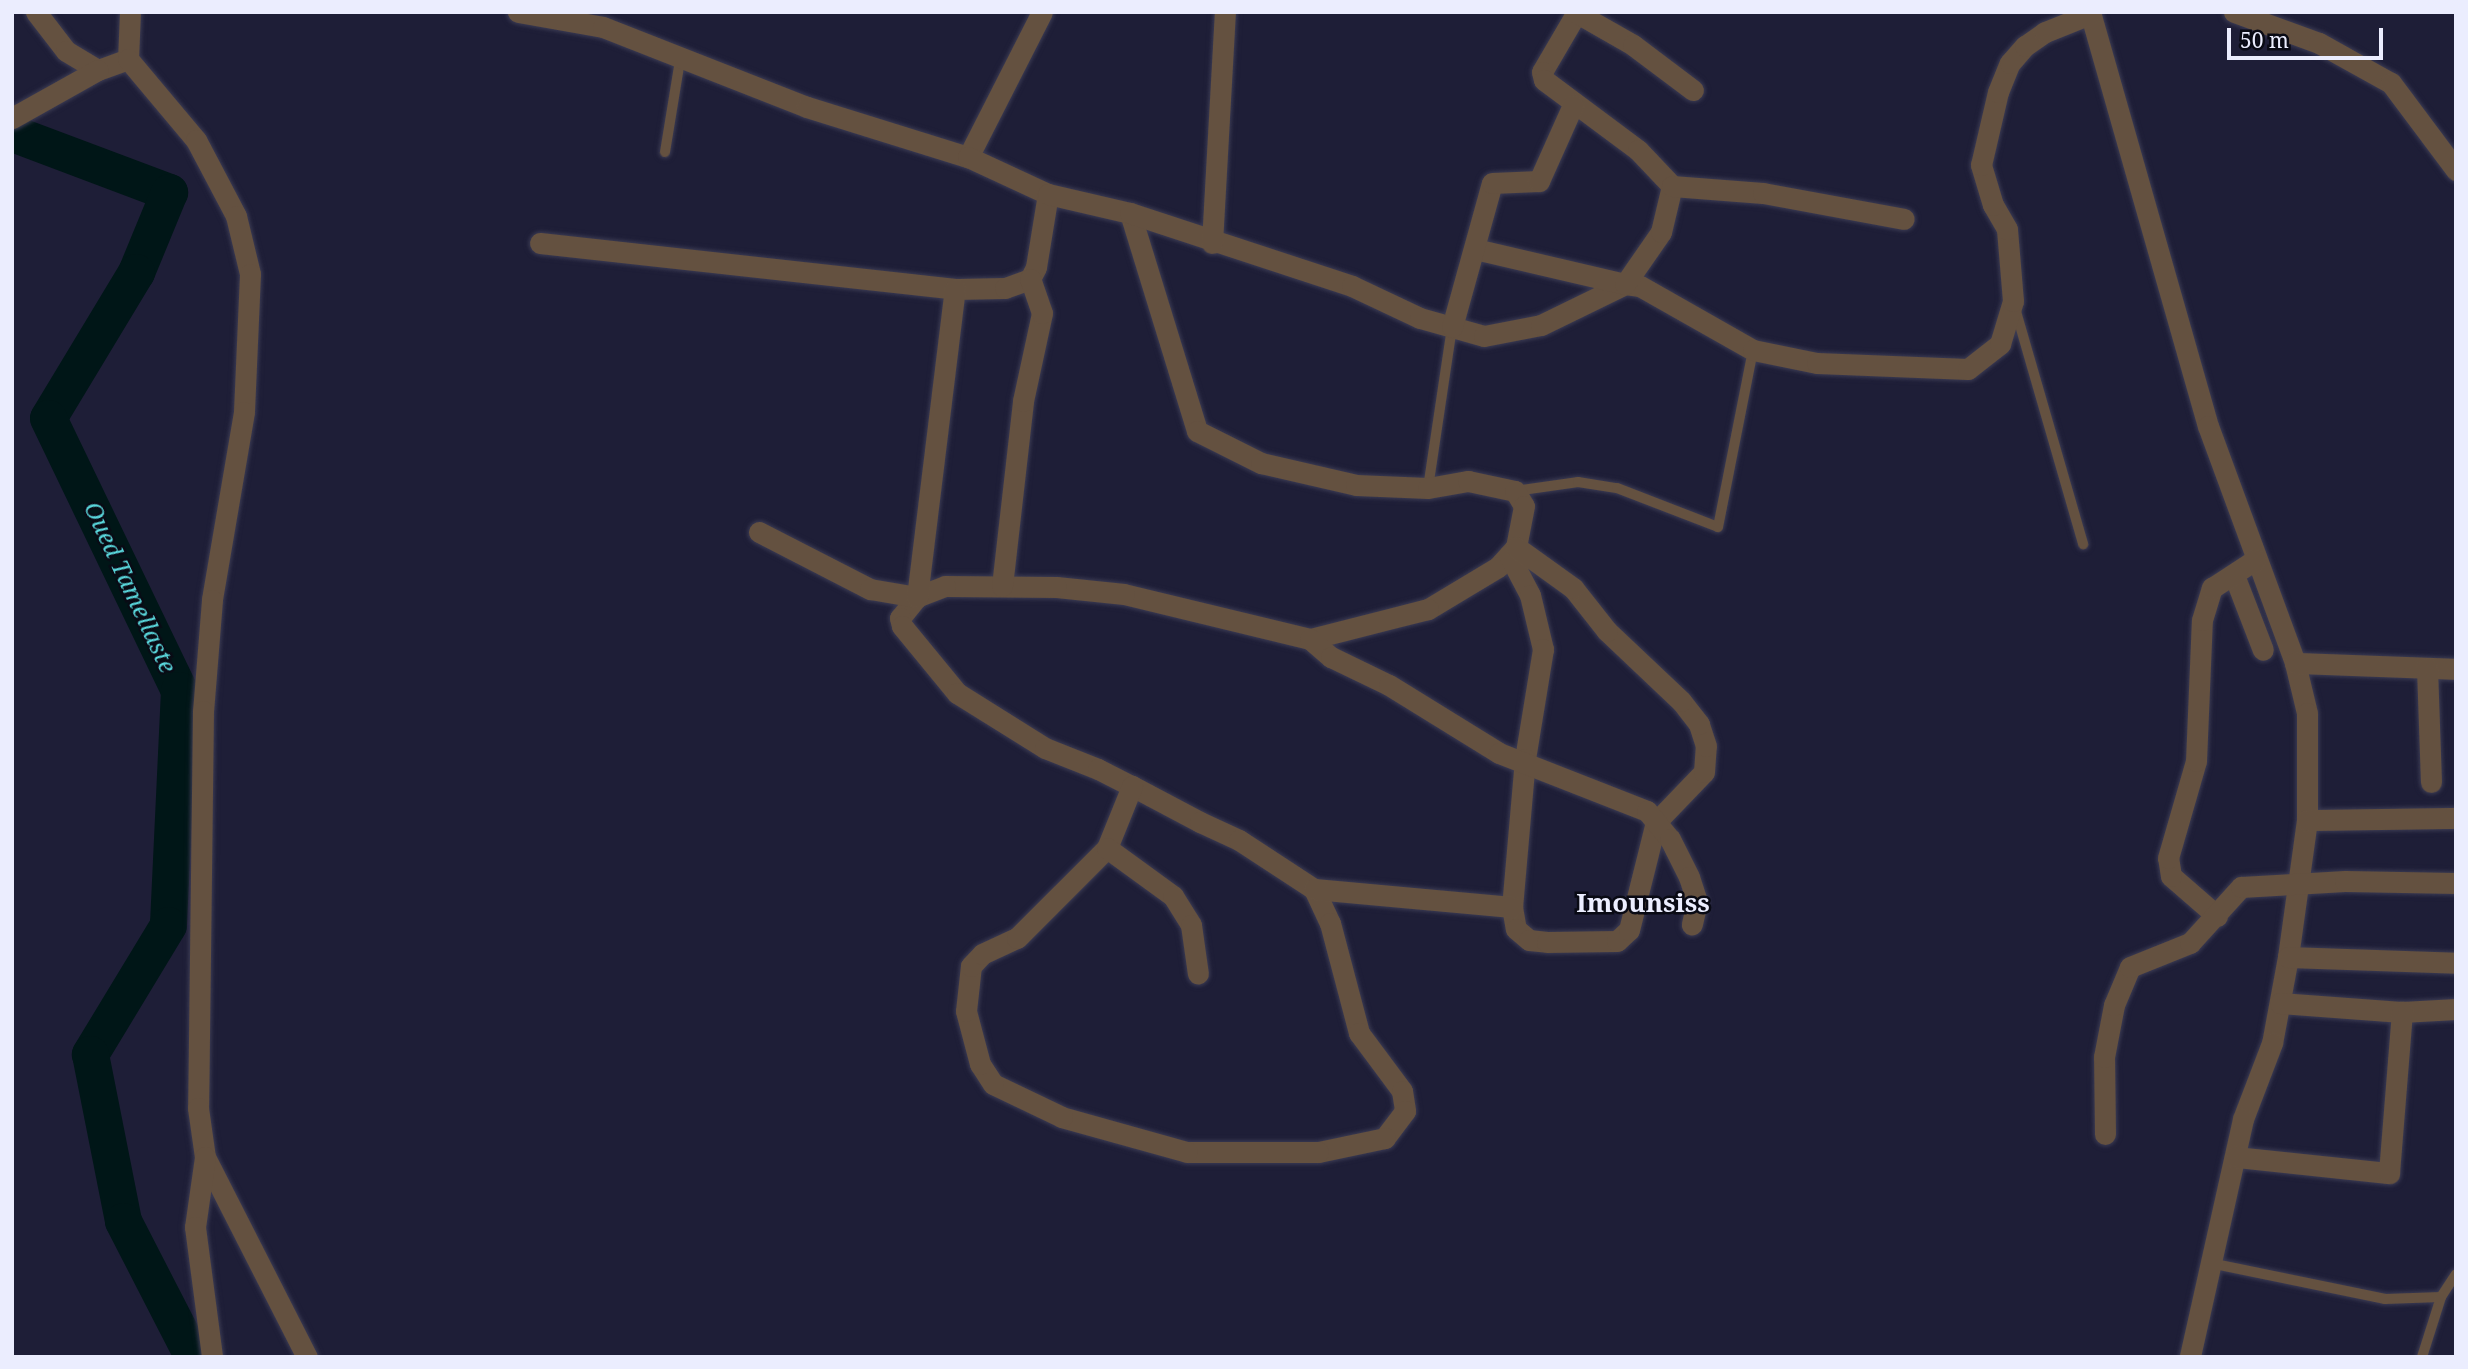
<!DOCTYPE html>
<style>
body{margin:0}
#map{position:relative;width:2468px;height:1369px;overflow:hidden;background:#1e1e37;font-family:"Noto Serif",serif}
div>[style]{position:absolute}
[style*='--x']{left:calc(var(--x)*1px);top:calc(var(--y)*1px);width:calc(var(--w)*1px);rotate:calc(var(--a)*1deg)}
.river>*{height:37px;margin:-18.5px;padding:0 18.5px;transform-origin:18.5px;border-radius:18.5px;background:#001617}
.roads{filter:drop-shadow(0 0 2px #3b3b53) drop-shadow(0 0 2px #3b3b53)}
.service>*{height:10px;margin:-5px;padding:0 5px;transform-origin:5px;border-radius:5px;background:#645140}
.minor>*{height:21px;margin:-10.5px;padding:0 10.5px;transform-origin:10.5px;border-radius:10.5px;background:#645140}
span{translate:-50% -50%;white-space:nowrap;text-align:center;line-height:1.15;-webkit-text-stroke:5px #090a14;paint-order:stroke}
.water-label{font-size:24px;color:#5ad8dd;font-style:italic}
.quarter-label{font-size:26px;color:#ebedfe;font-weight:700}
.frame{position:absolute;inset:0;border:14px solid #ebedfe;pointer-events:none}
.scale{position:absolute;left:2227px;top:28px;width:156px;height:32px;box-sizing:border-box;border:4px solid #ebedfe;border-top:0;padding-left:9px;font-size:21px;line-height:24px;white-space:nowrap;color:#ebedfe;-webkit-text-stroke:5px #090a14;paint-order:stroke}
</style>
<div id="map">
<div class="river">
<i style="--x:12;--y:133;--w:168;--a:20.6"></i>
<i style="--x:169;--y:192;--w:87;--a:112.4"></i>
<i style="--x:136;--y:272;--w:170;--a:121.1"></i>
<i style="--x:48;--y:418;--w:302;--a:64.3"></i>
<i style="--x:179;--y:690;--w:235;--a:92.7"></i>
<i style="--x:168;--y:925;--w:151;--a:121.2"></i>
<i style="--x:90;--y:1054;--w:170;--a:78.8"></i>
<i style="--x:123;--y:1221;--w:153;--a:62.8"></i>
</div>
<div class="roads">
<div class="service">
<i style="--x:665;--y:152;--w:99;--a:-80.7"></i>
<i style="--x:2015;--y:308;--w:246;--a:73.9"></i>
<i style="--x:1428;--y:488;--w:163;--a:-81.5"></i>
<i style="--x:1515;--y:491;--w:64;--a:-8.1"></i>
<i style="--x:1578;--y:482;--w:39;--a:9"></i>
<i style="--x:1617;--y:488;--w:108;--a:21.1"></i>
<i style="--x:1718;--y:527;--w:180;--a:-78.8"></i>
<i style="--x:2210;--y:1263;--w:179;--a:11.6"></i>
<i style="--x:2385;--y:1299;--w:56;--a:-2"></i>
<i style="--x:2441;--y:1297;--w:27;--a:-57"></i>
<i style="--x:2422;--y:1357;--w:63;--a:-72.4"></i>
</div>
<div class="minor">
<i style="--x:36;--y:12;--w:49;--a:52.4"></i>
<i style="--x:66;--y:51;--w:37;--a:31"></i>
<i style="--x:98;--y:70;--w:32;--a:-20"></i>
<i style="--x:130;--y:12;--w:47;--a:92.4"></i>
<i style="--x:128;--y:59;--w:106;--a:50"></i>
<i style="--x:196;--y:140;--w:86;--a:62.2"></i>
<i style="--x:236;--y:216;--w:60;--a:76.4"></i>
<i style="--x:250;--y:274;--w:138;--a:92.5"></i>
<i style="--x:244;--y:412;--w:191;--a:99.7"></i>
<i style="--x:212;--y:600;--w:111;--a:94.6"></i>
<i style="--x:203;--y:711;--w:397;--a:90.7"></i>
<i style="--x:198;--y:1108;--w:49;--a:81.9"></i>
<i style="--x:205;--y:1157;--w:225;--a:63"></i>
<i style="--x:518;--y:12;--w:86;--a:10"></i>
<i style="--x:603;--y:27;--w:219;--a:21.4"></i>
<i style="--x:807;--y:107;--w:169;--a:17.3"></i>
<i style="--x:1042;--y:12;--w:163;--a:117"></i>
<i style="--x:968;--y:157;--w:88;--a:24.8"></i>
<i style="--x:1577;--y:12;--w:69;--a:120.3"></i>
<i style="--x:1542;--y:72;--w:8;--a:76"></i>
<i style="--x:1544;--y:80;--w:117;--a:36.7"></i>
<i style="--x:1638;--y:150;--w:50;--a:46.6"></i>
<i style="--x:2090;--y:12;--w:430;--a:74.1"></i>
<i style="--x:2208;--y:426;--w:252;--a:69.8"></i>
<i style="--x:2295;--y:663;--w:51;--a:76.5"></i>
<i style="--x:2307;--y:713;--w:107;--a:90"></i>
<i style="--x:2307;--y:820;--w:138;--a:97.9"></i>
<i style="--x:2288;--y:957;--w:87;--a:100.5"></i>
<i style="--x:2272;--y:1043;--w:81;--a:110.9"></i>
<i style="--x:2243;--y:1119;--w:244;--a:102.6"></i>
<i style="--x:2234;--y:12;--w:90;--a:20"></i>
<i style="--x:2319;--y:43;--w:82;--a:29.1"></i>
<i style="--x:2391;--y:83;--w:109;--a:53.2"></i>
<i style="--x:1577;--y:13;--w:64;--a:29.7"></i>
<i style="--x:1633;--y:45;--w:75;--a:36.9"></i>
<i style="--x:12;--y:118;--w:98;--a:-29.2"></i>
<i style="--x:1130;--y:213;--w:228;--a:72.9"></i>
<i style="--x:1197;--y:431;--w:72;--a:26.6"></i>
<i style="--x:1261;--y:463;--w:98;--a:13"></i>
<i style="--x:1356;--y:485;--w:72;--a:2.4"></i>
<i style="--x:1428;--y:488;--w:41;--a:-9.9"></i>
<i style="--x:1468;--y:481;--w:48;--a:12"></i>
<i style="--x:1515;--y:491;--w:17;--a:59"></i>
<i style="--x:1524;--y:506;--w:42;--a:101"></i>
<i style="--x:1516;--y:547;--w:27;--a:132"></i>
<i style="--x:1498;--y:567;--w:82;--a:149"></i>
<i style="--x:1428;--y:609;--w:122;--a:165.7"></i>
<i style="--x:1310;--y:639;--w:191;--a:-166.4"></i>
<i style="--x:1124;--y:594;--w:68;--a:-174.1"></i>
<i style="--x:1056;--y:587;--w:111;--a:-179.5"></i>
<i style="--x:945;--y:586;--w:30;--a:159"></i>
<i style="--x:917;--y:597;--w:27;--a:129"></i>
<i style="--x:900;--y:618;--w:8;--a:76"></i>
<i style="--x:902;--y:626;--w:87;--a:50.6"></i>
<i style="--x:957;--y:693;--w:104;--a:32"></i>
<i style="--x:1045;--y:748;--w:57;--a:21.6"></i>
<i style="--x:1098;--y:769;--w:38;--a:27"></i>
<i style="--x:1132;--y:786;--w:77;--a:27.9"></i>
<i style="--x:1200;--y:822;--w:43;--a:24.8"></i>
<i style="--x:1239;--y:840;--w:90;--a:33.2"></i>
<i style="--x:1314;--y:889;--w:38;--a:65"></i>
<i style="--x:1330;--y:923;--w:114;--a:75.2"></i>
<i style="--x:1359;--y:1033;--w:72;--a:53.4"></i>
<i style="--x:1402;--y:1091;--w:20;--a:81"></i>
<i style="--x:1405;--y:1111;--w:34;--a:127"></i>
<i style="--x:1385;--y:1138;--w:68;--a:168.2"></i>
<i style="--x:1318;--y:1152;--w:131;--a:180"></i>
<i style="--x:1187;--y:1152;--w:130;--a:-164.4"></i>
<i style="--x:1062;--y:1117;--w:76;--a:-154.4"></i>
<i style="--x:993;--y:1084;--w:24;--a:-123"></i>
<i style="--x:980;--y:1064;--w:55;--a:-104.8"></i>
<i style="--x:966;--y:1011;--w:45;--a:-83.7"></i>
<i style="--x:971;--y:966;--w:16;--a:-47"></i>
<i style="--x:982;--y:954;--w:38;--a:-25"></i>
<i style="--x:1017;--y:938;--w:127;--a:-45"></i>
<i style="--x:1107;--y:848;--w:67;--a:-68"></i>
<i style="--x:540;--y:243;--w:418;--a:6.3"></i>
<i style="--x:955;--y:289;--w:50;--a:-1.1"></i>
<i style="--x:1005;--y:288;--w:27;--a:-20"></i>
<i style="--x:1030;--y:279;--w:13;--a:-63"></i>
<i style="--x:1036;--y:267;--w:74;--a:-80.7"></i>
<i style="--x:1048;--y:194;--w:84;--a:13"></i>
<i style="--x:1130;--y:213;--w:234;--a:18.2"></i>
<i style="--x:1352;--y:286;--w:75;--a:25.2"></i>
<i style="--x:1420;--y:318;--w:66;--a:15.7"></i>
<i style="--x:1484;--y:336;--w:58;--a:-10.9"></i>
<i style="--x:1541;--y:325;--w:93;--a:-26"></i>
<i style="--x:1625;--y:284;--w:15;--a:8"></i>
<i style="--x:1640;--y:286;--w:130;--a:29.5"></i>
<i style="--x:1753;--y:350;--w:65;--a:11.5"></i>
<i style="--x:1817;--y:363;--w:151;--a:2.3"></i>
<i style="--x:1968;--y:369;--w:41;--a:-38"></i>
<i style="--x:2000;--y:344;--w:45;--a:-73.2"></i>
<i style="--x:2013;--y:301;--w:72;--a:-94.8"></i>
<i style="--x:2007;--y:229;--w:28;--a:-120"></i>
<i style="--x:1993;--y:205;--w:42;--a:-106.7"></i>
<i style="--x:1981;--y:165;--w:75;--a:-76.9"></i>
<i style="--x:1998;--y:92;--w:31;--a:-68"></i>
<i style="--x:2010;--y:63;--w:23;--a:-49"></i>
<i style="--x:2025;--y:46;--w:24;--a:-35"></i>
<i style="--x:2045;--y:32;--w:48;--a:-21.8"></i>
<i style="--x:1212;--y:243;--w:231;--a:-86.8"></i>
<i style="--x:1475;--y:249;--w:154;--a:13.1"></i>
<i style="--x:1625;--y:284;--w:63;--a:-55.3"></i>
<i style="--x:1661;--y:232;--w:47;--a:-76.6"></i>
<i style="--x:1672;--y:186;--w:91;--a:4.4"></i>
<i style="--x:1763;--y:193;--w:143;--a:10.4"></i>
<i style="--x:1452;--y:327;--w:149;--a:-74.5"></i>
<i style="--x:1492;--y:183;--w:47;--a:-2.4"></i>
<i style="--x:1539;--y:181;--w:83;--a:-65.9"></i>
<i style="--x:759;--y:532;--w:125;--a:27.2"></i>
<i style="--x:870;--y:589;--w:48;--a:9.7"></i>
<i style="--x:917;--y:597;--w:310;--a:-83"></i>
<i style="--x:1509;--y:555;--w:45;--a:62.3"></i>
<i style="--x:1530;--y:595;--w:56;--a:76.5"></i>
<i style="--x:1543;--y:649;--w:111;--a:99.3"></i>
<i style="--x:1525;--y:759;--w:149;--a:95"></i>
<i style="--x:1512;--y:907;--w:22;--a:80"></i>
<i style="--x:1516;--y:929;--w:17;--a:40"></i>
<i style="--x:1529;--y:940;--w:18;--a:6"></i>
<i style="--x:1547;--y:942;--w:70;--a:-0.8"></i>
<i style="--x:1617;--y:941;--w:16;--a:-43"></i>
<i style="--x:1629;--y:930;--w:111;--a:-76"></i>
<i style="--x:1656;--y:822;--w:69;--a:-46.2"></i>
<i style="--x:1704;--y:772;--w:26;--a:-86"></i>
<i style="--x:1706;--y:746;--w:23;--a:-108"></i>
<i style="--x:1699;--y:724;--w:29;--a:-128"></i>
<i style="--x:1681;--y:701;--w:102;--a:-136.6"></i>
<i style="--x:1607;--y:631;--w:55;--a:-128.3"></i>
<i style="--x:1573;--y:588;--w:70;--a:-144.3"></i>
<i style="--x:2234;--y:575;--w:80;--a:68.9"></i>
<i style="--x:1002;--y:586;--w:186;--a:-83.5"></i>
<i style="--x:1023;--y:401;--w:90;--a:-77.8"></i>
<i style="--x:1042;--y:313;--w:36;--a:-109"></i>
<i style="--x:1310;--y:639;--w:28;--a:41"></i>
<i style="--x:1331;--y:657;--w:64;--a:25.8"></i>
<i style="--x:1389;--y:685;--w:129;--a:31.7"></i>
<i style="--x:1499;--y:753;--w:159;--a:21.4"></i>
<i style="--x:1647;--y:811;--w:36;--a:51"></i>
<i style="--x:1670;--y:839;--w:42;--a:63.4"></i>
<i style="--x:1689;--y:877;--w:26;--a:72"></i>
<i style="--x:1697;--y:902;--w:23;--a:103"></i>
<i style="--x:2295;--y:663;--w:161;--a:2.1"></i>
<i style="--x:2427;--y:668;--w:114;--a:88"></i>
<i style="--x:2307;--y:820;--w:149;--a:-0.8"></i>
<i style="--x:1107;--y:848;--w:82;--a:36"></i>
<i style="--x:1173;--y:896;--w:34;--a:58"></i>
<i style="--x:1191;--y:925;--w:49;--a:81.9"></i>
<i style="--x:1314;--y:889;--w:199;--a:5.2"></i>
<i style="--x:2217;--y:916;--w:61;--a:-139"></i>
<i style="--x:2171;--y:876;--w:18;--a:-99"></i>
<i style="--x:2168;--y:858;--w:101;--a:-73.9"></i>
<i style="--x:2196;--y:761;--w:141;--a:-87.6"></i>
<i style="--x:2202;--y:620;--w:34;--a:-73"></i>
<i style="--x:2212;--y:588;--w:51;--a:-33.1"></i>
<i style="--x:2288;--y:957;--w:168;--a:2"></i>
<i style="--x:2280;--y:1003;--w:122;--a:4.2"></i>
<i style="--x:2402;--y:1012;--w:54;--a:-3.2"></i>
<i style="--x:2105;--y:1134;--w:77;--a:-90.7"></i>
<i style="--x:2104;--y:1057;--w:53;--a:-79.1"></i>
<i style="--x:2114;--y:1005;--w:41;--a:-67.2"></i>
<i style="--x:2130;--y:967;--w:65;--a:-21.8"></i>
<i style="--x:2190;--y:943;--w:76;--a:-47.7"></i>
<i style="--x:2241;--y:887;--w:104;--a:-3.3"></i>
<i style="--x:2345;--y:881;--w:111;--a:1"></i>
<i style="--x:205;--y:1157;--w:71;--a:98.1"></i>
<i style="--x:195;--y:1227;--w:131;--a:82.5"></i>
<i style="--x:2236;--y:1157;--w:154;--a:6"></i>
<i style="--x:2389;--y:1173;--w:162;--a:-85.4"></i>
</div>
</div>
<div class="water-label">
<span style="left:131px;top:587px;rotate:65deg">Oued Tamellaste</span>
</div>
<div class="quarter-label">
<span style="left:1643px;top:903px">Imounsiss</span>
</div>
<div class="frame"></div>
<div class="scale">50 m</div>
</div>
